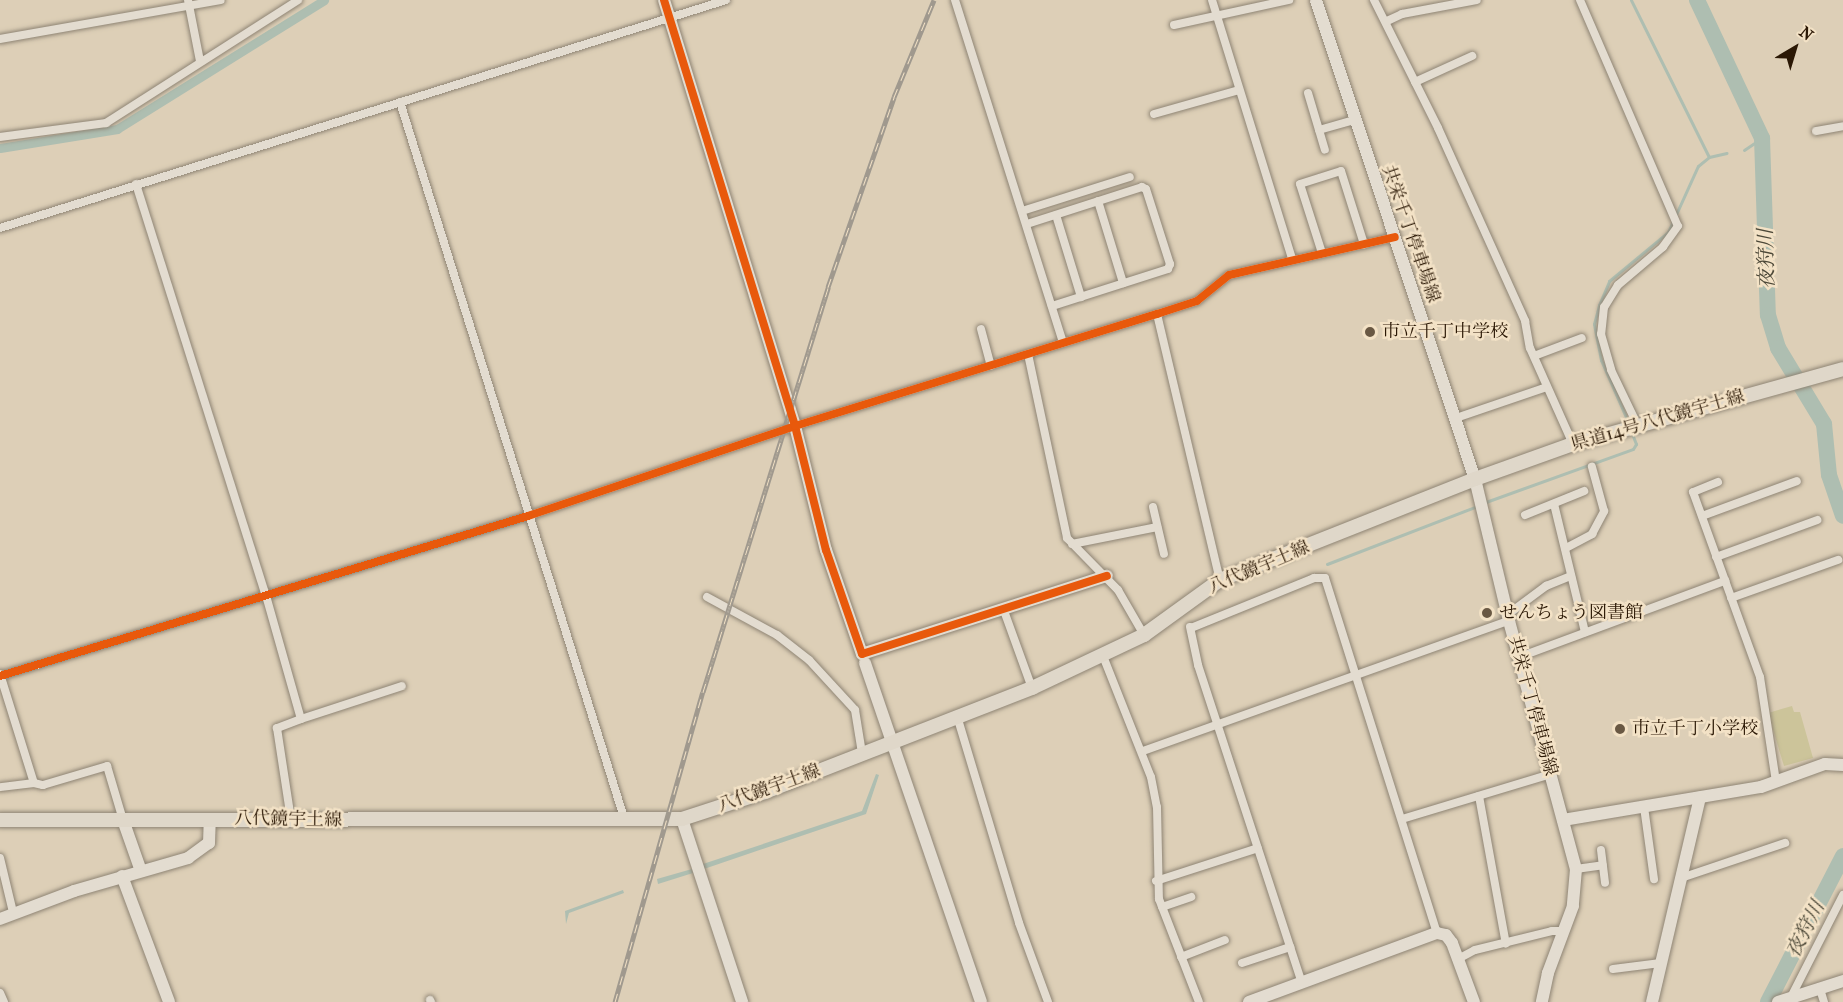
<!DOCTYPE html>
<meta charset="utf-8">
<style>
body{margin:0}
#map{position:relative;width:1843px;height:1002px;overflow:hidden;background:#ddcfb7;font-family:"IM FELL French Canon","Noto Serif JP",serif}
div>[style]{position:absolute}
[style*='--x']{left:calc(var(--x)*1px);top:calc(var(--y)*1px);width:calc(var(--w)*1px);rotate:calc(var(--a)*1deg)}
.green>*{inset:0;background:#ccc49a}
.water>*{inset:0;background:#aebeb1}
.stream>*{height:3px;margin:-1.5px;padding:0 1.5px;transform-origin:1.5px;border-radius:1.5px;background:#aebeb1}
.canal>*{height:9px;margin:-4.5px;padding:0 4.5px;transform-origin:4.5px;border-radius:4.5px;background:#aebeb1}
.river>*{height:16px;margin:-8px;padding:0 8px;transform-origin:8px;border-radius:8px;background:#aebeb1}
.roads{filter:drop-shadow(0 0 2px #8e8474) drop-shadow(0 0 2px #8e8474)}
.street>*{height:8px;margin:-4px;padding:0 4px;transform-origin:4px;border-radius:4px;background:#e3dcd0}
.secondary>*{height:12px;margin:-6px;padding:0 6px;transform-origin:6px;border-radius:6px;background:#e3dcd0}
.primary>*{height:14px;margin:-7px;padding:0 7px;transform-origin:7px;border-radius:7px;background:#dfd7c9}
.rail>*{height:5px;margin-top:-2.5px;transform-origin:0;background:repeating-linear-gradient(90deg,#f3e2c6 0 9px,#a0998e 0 18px);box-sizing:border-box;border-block:2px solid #a0998e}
.cycleway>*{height:8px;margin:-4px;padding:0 4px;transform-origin:4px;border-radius:4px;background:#e8590c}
.dots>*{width:16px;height:16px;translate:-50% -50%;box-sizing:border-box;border:3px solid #f3e2c6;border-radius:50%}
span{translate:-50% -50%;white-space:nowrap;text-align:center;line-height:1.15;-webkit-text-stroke:5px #f3e2c6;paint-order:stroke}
.street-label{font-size:18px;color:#2b1805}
.poi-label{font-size:18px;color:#2b1805}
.left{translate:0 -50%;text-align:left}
.water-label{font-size:20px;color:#4c4838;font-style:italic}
.north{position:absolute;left:1765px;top:18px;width:60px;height:60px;-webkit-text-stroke:4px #f3e2c6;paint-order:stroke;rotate:38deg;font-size:16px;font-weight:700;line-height:24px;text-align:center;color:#2b1805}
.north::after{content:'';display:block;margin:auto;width:21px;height:27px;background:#2b1805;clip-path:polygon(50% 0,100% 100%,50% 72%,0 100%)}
</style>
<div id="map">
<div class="green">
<i style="clip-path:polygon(1792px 706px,1794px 712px,1800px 712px,1813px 758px,1784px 766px,1768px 713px)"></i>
</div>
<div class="water">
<i style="clip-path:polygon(876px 774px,879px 775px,866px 814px,701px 870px,700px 865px,862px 811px)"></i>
<i style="clip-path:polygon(692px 869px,693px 873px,658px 884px,657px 879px)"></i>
<i style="clip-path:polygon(623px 890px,624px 893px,569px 913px,566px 924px,565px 911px)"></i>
</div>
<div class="stream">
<i style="--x:1631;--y:0;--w:175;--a:63.6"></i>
<i style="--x:1744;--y:150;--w:22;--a:-34"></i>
<i style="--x:1629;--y:424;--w:70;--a:-113.6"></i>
<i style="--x:1601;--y:360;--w:37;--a:-101"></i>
<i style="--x:1594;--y:324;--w:20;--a:-75"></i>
<i style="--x:1599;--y:305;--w:26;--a:-67"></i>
<i style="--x:1609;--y:281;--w:77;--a:-39.7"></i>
<i style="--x:1668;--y:232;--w:72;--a:-65.6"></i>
<i style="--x:1698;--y:166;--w:14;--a:-39"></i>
<i style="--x:1709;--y:157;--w:18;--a:-13"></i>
<i style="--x:1483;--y:503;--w:159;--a:-19.8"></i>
<i style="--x:1633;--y:449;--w:6;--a:-59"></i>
<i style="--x:1636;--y:444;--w:14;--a:-111"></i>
<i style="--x:1327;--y:564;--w:161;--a:-21.1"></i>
</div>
<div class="canal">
<i style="--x:0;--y:148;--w:119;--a:-9.2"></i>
<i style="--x:117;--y:129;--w:244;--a:-31.9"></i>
</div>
<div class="river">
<i style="--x:1697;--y:0;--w:153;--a:64.8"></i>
<i style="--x:1762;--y:138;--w:177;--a:88.1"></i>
<i style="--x:1768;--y:315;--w:34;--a:73"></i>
<i style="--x:1778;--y:348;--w:89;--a:58.8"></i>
<i style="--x:1824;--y:424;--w:51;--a:84.4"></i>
<i style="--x:1829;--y:475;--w:43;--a:71.1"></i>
<i style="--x:1768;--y:1002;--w:164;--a:-62.8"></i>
</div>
<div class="roads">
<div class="street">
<i style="--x:188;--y:0;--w:62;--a:78.9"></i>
<i style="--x:955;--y:0;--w:359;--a:72.5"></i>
<i style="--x:1212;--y:0;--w:271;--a:72.8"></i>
<i style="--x:1374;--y:0;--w:143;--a:63.4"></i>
<i style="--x:1438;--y:128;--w:212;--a:65.7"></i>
<i style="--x:1525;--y:321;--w:27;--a:80"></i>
<i style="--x:1530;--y:348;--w:105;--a:65.9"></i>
<i style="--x:1580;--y:0;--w:246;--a:66.6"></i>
<i style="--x:1678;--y:226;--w:26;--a:126"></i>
<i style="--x:1663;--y:247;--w:59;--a:139.8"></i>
<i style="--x:1618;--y:285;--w:26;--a:122"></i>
<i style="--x:1604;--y:307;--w:27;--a:96"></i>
<i style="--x:1601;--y:334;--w:37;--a:74"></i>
<i style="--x:1611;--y:370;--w:62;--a:64.3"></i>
<i style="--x:1387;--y:21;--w:17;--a:-25"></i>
<i style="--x:1402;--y:14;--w:76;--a:-10.6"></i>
<i style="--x:1174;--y:25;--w:118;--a:-12.3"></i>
<i style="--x:0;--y:39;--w:224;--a:-10"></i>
<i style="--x:1415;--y:82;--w:63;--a:-24.5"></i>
<i style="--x:1308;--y:93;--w:59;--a:73.4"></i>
<i style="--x:400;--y:102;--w:753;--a:72.62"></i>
<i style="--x:1154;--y:114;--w:88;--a:-15.8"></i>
<i style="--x:1319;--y:130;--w:37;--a:-16"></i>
<i style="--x:1816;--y:131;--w:27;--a:-10"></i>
<i style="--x:0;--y:137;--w:107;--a:-7.5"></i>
<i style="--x:106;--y:123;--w:228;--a:-32.6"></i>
<i style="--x:136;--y:184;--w:428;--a:72.5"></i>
<i style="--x:265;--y:592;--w:132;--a:74.2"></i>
<i style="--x:301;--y:719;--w:26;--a:159"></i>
<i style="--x:277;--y:728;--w:93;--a:81.3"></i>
<i style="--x:1098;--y:201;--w:86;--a:73"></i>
<i style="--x:1022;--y:211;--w:113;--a:-17.5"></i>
<i style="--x:1056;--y:215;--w:86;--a:73"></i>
<i style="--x:1027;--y:224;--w:121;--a:-17.8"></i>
<i style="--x:1142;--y:187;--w:4;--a:27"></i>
<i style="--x:1146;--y:189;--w:79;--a:72.3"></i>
<i style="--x:1170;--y:264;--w:5;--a:112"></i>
<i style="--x:1168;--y:269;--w:122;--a:162.3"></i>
<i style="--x:0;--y:228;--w:761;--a:-17.43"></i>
<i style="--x:1322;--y:253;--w:72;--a:-107.7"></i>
<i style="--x:1300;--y:184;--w:43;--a:-17.6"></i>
<i style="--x:1341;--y:171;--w:77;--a:72.5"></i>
<i style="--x:1157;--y:314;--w:273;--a:76.7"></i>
<i style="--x:981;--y:329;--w:38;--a:75"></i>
<i style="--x:1028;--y:354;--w:188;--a:78"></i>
<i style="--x:1067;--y:538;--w:73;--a:45.6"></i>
<i style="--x:1118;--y:590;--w:52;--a:60"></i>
<i style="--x:1534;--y:356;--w:51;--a:-20.6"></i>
<i style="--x:1456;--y:418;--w:96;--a:-18.8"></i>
<i style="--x:1718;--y:482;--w:27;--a:158"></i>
<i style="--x:1693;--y:492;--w:197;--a:70.1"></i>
<i style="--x:1760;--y:677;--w:105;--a:81.3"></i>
<i style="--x:1554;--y:504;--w:132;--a:76.4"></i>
<i style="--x:1153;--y:507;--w:48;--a:76.8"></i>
<i style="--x:1525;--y:515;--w:64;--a:-22.1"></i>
<i style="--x:1702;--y:516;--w:101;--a:-20.2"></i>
<i style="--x:1072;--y:544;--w:87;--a:-11.3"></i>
<i style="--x:1566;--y:548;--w:30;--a:-28"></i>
<i style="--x:1592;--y:534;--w:26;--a:-62"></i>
<i style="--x:1604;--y:511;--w:46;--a:-105.3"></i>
<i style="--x:1716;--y:557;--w:108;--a:-20.1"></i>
<i style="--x:707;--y:597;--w:80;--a:28.5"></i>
<i style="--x:777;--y:635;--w:41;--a:38"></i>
<i style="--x:809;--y:660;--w:68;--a:47.4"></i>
<i style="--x:855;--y:710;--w:44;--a:80.8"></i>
<i style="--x:1731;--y:598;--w:114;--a:-19.6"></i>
<i style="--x:1003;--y:608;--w:85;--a:70.1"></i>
<i style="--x:1507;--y:615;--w:49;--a:-36.6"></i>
<i style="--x:1546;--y:586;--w:27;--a:-22"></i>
<i style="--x:1190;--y:627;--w:39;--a:78"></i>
<i style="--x:1198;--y:665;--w:335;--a:71.9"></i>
<i style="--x:1191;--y:628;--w:133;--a:-22.1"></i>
<i style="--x:1314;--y:578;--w:11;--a:0"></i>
<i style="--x:1325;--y:578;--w:372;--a:72.5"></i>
<i style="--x:1103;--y:656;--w:130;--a:68.4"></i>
<i style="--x:1151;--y:777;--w:31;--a:79"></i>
<i style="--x:1157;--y:807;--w:92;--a:88.8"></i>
<i style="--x:1159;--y:899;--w:110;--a:68.8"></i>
<i style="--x:1519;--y:657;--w:220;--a:-20.3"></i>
<i style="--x:0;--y:674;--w:114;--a:72.7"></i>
<i style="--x:34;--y:783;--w:34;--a:173"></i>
<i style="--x:0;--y:676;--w:552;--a:-16.86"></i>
<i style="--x:528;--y:516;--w:282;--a:-18.6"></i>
<i style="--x:795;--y:426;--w:379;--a:-17.2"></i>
<i style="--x:1157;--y:314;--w:42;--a:-18"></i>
<i style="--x:1197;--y:301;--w:41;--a:-39.1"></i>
<i style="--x:1229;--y:275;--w:170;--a:-12.9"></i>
<i style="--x:957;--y:716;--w:216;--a:73.3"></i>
<i style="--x:1019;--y:923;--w:84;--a:69.8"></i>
<i style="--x:301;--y:719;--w:106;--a:-18.1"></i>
<i style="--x:1143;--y:751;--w:388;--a:-19.6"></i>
<i style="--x:34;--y:783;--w:9;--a:13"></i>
<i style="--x:43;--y:785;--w:67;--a:-16.5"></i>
<i style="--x:107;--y:766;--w:56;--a:73.5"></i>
<i style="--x:1479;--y:796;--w:150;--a:79.7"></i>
<i style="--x:1644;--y:807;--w:73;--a:82.1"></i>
<i style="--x:1402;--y:819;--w:156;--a:-16.8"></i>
<i style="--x:1601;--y:850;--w:33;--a:83"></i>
<i style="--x:0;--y:858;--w:56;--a:76.5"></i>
<i style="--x:1576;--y:869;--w:27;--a:-8"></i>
<i style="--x:1681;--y:878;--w:110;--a:-18.6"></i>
<i style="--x:1156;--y:881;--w:107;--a:-17.9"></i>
<i style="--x:1162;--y:907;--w:31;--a:-19"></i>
<i style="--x:1181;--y:957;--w:47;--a:-21.1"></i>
<i style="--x:1458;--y:959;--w:19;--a:-28"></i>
<i style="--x:1475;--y:950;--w:79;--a:-13.9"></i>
<i style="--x:1552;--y:931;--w:12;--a:0"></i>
<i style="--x:1242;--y:963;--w:51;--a:-18.4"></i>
<i style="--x:1613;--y:969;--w:48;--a:-7.1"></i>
<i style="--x:1820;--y:989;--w:14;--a:73"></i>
<i style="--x:0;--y:993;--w:10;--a:66"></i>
<i style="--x:430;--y:1000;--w:2;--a:63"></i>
<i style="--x:1789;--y:1001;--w:119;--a:-63"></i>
</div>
<div class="secondary">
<i style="--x:664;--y:0;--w:446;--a:72.9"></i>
<i style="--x:795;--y:426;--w:128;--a:76"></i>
<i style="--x:826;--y:550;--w:110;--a:70.9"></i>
<i style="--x:862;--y:654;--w:257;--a:-17.7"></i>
<i style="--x:1316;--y:0;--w:505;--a:71.64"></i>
<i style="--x:1475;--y:479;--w:146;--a:76.5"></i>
<i style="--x:1509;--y:621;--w:257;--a:74.9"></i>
<i style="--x:1576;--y:869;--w:37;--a:95"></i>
<i style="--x:1573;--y:906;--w:72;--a:110.5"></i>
<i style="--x:1548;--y:973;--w:30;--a:102"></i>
<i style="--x:865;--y:663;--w:358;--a:71.1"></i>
<i style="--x:682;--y:819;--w:193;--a:71.8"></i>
<i style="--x:123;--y:820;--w:54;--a:70.6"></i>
<i style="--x:1563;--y:820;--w:201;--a:-9.5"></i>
<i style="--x:1761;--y:787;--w:68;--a:-19.8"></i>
<i style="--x:1825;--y:764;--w:18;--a:3"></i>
<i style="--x:122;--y:876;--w:134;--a:69.5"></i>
<i style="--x:0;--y:919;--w:79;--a:-20.7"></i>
<i style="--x:74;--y:891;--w:119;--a:-16.1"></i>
<i style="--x:188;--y:858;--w:26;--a:-36"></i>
<i style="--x:209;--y:843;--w:24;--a:-88"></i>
<i style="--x:1249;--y:1002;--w:200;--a:-20.2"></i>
<i style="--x:1437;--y:933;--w:9;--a:13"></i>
<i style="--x:1446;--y:935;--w:10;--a:53"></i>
<i style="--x:1452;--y:943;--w:63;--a:69.6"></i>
<i style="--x:1652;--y:1002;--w:210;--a:-76.8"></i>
<i style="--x:1778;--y:1002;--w:68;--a:-17.9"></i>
</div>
<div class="primary">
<i style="--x:0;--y:820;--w:682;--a:-0.08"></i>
<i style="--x:682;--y:819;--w:87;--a:-18"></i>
<i style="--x:765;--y:792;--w:287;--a:-21.3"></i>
<i style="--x:1032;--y:688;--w:124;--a:-25.3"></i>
<i style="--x:1144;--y:635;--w:94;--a:-35.9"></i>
<i style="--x:1220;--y:580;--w:274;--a:-21.6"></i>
<i style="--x:1475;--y:479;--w:104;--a:-19.7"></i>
<i style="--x:1573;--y:444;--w:280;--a:-15.5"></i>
</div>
</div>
<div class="rail">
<i style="--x:615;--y:1002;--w:322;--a:-74.2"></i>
<i style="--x:703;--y:692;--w:424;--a:-72.8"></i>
<i style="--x:828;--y:287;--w:201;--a:-70.8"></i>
<i style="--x:894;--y:97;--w:105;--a:-67.6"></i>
</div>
<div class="cycleway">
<i style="--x:664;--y:0;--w:446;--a:72.9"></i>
<i style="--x:795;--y:426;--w:128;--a:76"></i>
<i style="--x:826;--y:550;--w:110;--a:70.9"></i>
<i style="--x:862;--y:654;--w:257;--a:-17.7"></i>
<i style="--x:0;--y:676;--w:552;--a:-16.86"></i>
<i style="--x:528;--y:516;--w:282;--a:-18.6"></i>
<i style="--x:795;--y:426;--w:379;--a:-17.2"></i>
<i style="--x:1157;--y:314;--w:42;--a:-18"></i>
<i style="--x:1197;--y:301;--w:41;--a:-39.1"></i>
<i style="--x:1229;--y:275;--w:170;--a:-12.9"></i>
</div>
<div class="dots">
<i style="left:1370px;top:332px;background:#695843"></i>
<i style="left:1487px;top:613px;background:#695843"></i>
<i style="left:1620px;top:729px;background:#695843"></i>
</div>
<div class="street-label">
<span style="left:1410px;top:234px;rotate:71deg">共栄千丁停車場線</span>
<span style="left:1658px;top:421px;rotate:-16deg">県道14号八代鏡宇土線</span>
<span style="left:1259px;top:568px;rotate:-23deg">八代鏡宇土線</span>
<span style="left:1532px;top:706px;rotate:75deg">共栄千丁停車場線</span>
<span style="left:769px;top:789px;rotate:-20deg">八代鏡宇土線</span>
<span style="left:288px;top:820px;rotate:1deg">八代鏡宇土線</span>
</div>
<div class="poi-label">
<span class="left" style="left:1382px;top:332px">市立千丁中学校</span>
<span class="left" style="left:1499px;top:613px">せんちょう図書館</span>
<span class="left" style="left:1632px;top:729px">市立千丁小学校</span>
</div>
<div class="water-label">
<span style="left:1766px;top:259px;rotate:-92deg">夜狩川</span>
<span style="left:1805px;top:929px;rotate:-63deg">夜狩川</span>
</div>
<div class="north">N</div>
</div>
